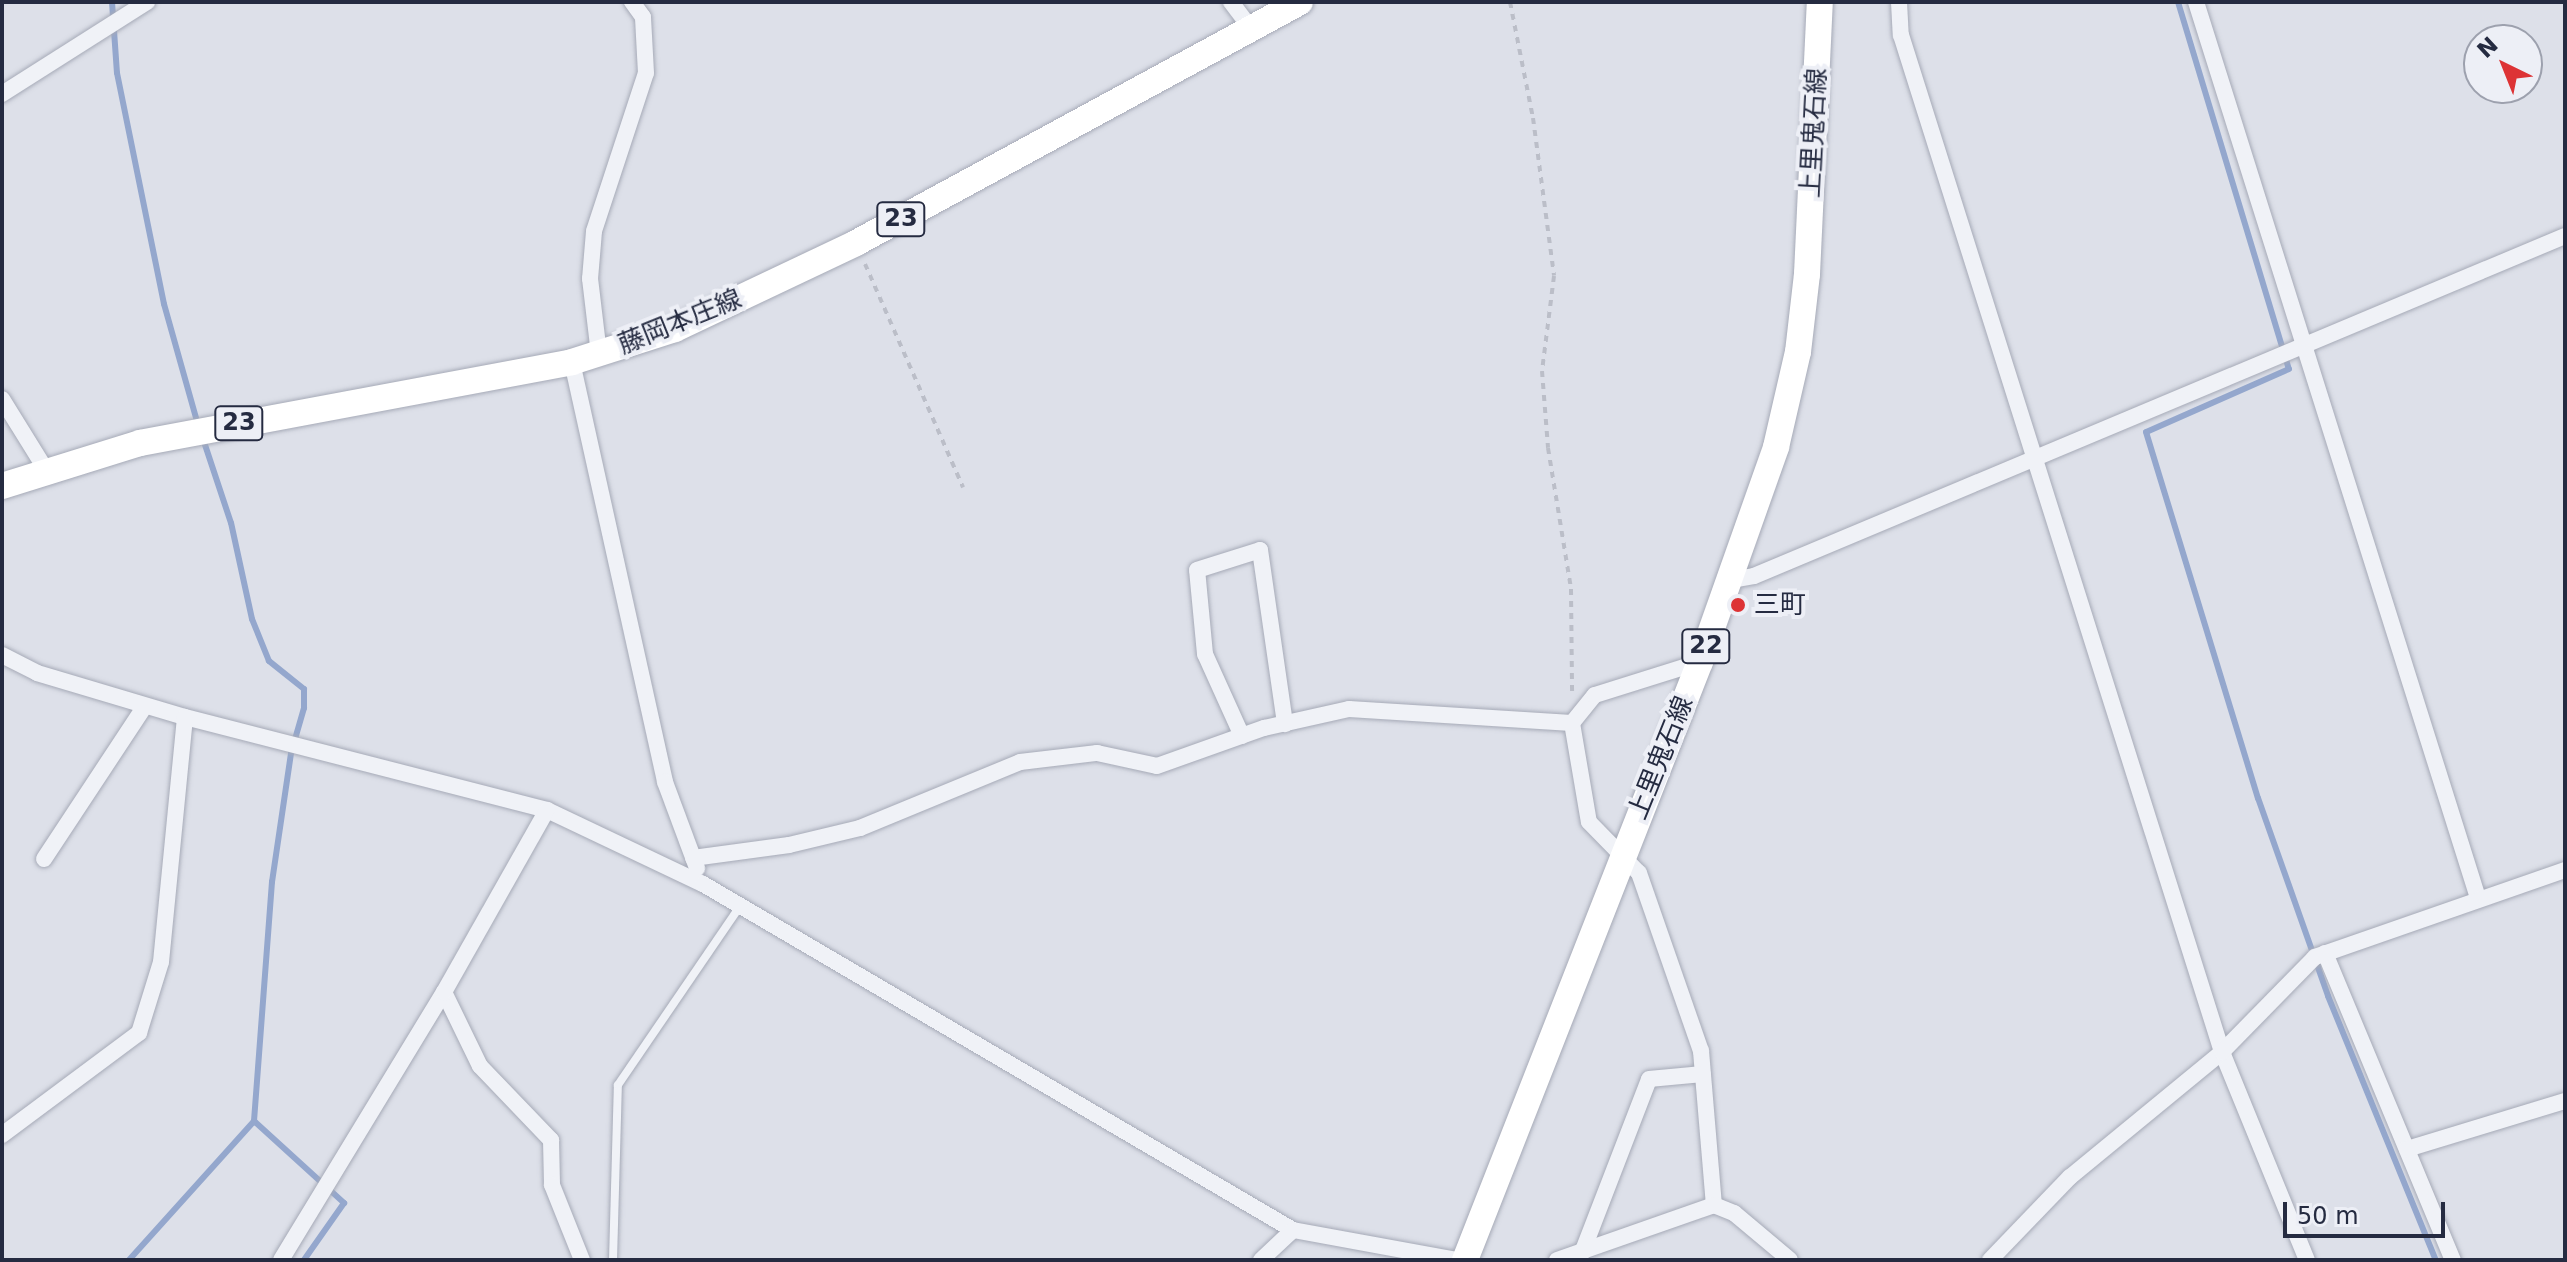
<!DOCTYPE html>
<meta charset="utf-8">
<style>
body{margin:0}
#map{position:relative;width:2567px;height:1262px;overflow:hidden;background:#dde0e9;font-family:"DejaVu Sans","Noto Sans JP",sans-serif}
div>[style]{position:absolute}
[style*='--x']{left:calc(var(--x)*1px);top:calc(var(--y)*1px);width:calc(var(--w)*1px);rotate:calc(var(--a)*1deg)}
.stream>*{height:6px;margin:-3px;padding:0 3px;transform-origin:3px;border-radius:3px;background:#94a7cd}
.path>*{height:4px;margin-top:-2px;transform-origin:0;background:repeating-linear-gradient(90deg,#bbbec8 0 6px,transparent 0 12px)}
.roads{filter:drop-shadow(0 0 2px #a6aab7) drop-shadow(0 0 2px #a6aab7)}
.lane>*{height:8px;margin:-4px;padding:0 4px;transform-origin:4px;border-radius:4px;background:#f0f2f7}
.street>*{height:16px;margin:-8px;padding:0 8px;transform-origin:8px;border-radius:8px;background:#f0f2f7}
.primary>*{height:26px;margin:-13px;padding:0 13px;transform-origin:13px;border-radius:13px;background:#fff}
.dots>*{width:22px;height:22px;translate:-50% -50%;box-sizing:border-box;border:4px solid #edeff6;border-radius:50%}
span{translate:-50% -50%;white-space:nowrap;text-align:center;line-height:1.15;-webkit-text-stroke:8px #edeff6;paint-order:stroke}
.shield-label span{padding:2px 6px;background:#edeff6;border:2px solid;border-radius:6px;-webkit-text-stroke-width:0}
.shield-label{font-size:24px;color:#252b41;font-weight:700}
.street-label{font-size:26px;color:#252b41}
.poi-label{font-size:26px;color:#252b41}
.left{translate:0 -50%;text-align:left}
.frame{position:absolute;inset:0;border:4px solid #252b41;pointer-events:none}
.north{position:absolute;left:2463px;top:24px;width:80px;height:80px;box-sizing:border-box;background:#edeff6;border:2px solid #9da1ae;border-radius:50%;rotate:317deg;font-size:22px;font-weight:700;line-height:32px;text-align:center;color:#252b41}
.north::after{content:'';display:block;margin:auto;width:28px;height:36px;background:#dd3335;clip-path:polygon(50% 0,100% 100%,50% 72%,0 100%)}
.scale{position:absolute;left:2283px;top:1202px;width:162px;height:36px;box-sizing:border-box;border:4px solid #252b41;border-top:0;padding-left:10px;font-size:24px;line-height:28px;white-space:nowrap;color:#252b41;-webkit-text-stroke:6px #edeff6;paint-order:stroke}
</style>
<div id="map">
<div class="stream">
<i style="--x:112;--y:2;--w:71;--a:86"></i>
<i style="--x:117;--y:73;--w:236;--a:78.5"></i>
<i style="--x:164;--y:304;--w:126;--a:74.3"></i>
<i style="--x:2178;--y:2;--w:383;--a:73.2"></i>
<i style="--x:2289;--y:369;--w:156;--a:156.2"></i>
<i style="--x:2146;--y:432;--w:383;--a:73"></i>
<i style="--x:2258;--y:798;--w:210;--a:70.5"></i>
<i style="--x:2328;--y:996;--w:285;--a:67.8"></i>
<i style="--x:254;--y:1121;--w:122;--a:42.3"></i>
<i style="--x:344;--y:1203;--w:70;--a:125.1"></i>
<i style="--x:129;--y:1260;--w:187;--a:-48"></i>
<i style="--x:254;--y:1121;--w:240;--a:-85.7"></i>
<i style="--x:272;--y:882;--w:130;--a:-81.6"></i>
<i style="--x:291;--y:753;--w:47;--a:-73.9"></i>
<i style="--x:304;--y:708;--w:19;--a:-90"></i>
<i style="--x:304;--y:689;--w:45;--a:-141.3"></i>
<i style="--x:269;--y:661;--w:45;--a:-112"></i>
<i style="--x:252;--y:619;--w:98;--a:-102.3"></i>
<i style="--x:231;--y:523;--w:89;--a:-108.4"></i>
</div>
<div class="path">
<i style="--x:1510;--y:2;--w:118;--a:78.8"></i>
<i style="--x:1533;--y:118;--w:159;--a:82.4"></i>
<i style="--x:1554;--y:276;--w:96;--a:97.2"></i>
<i style="--x:1542;--y:371;--w:77;--a:85.5"></i>
<i style="--x:1548;--y:448;--w:143;--a:80.7"></i>
<i style="--x:1571;--y:589;--w:104;--a:89.4"></i>
<i style="--x:865;--y:264;--w:244;--a:66.3"></i>
</div>
<div class="roads">
<div class="lane">
<i style="--x:613;--y:1260;--w:175;--a:-88.4"></i>
<i style="--x:618;--y:1085;--w:217;--a:-55.7"></i>
</div>
<div class="street">
<i style="--x:1231;--y:2;--w:34;--a:53"></i>
<i style="--x:1899;--y:2;--w:33;--a:87"></i>
<i style="--x:1901;--y:35;--w:1066;--a:72.48"></i>
<i style="--x:2222;--y:1052;--w:225;--a:67.8"></i>
<i style="--x:2196;--y:2;--w:939;--a:72.53"></i>
<i style="--x:2;--y:94;--w:172;--a:-32.4"></i>
<i style="--x:599;--y:354;--w:76;--a:-96.8"></i>
<i style="--x:590;--y:279;--w:48;--a:-85.2"></i>
<i style="--x:594;--y:231;--w:166;--a:-71.8"></i>
<i style="--x:646;--y:73;--w:56;--a:-93.1"></i>
<i style="--x:643;--y:17;--w:19;--a:-126"></i>
<i style="--x:572;--y:362;--w:430;--a:77.5"></i>
<i style="--x:665;--y:782;--w:92;--a:69.6"></i>
<i style="--x:2;--y:399;--w:84;--a:58.2"></i>
<i style="--x:1731;--y:580;--w:23;--a:-10"></i>
<i style="--x:1754;--y:576;--w:879;--a:-22.75"></i>
<i style="--x:2;--y:655;--w:39;--a:27"></i>
<i style="--x:37;--y:673;--w:154;--a:16.6"></i>
<i style="--x:185;--y:717;--w:374;--a:14.4"></i>
<i style="--x:547;--y:810;--w:173;--a:25.4"></i>
<i style="--x:703;--y:884;--w:684;--a:30.39"></i>
<i style="--x:1293;--y:1230;--w:166;--a:10.4"></i>
<i style="--x:1572;--y:723;--w:100;--a:80.3"></i>
<i style="--x:1589;--y:822;--w:71;--a:45.6"></i>
<i style="--x:1639;--y:873;--w:188;--a:70.8"></i>
<i style="--x:1701;--y:1051;--w:155;--a:85.2"></i>
<i style="--x:1242;--y:736;--w:90;--a:-114.3"></i>
<i style="--x:1205;--y:654;--w:84;--a:-95.4"></i>
<i style="--x:1197;--y:570;--w:66;--a:-17.6"></i>
<i style="--x:1260;--y:550;--w:176;--a:81.8"></i>
<i style="--x:693;--y:858;--w:97;--a:-7.7"></i>
<i style="--x:789;--y:845;--w:73;--a:-13.5"></i>
<i style="--x:860;--y:828;--w:173;--a:-22.4"></i>
<i style="--x:1020;--y:762;--w:78;--a:-6.7"></i>
<i style="--x:1097;--y:753;--w:61;--a:12.2"></i>
<i style="--x:1157;--y:766;--w:114;--a:-19.6"></i>
<i style="--x:1264;--y:728;--w:87;--a:-12.6"></i>
<i style="--x:1349;--y:709;--w:223;--a:3.6"></i>
<i style="--x:1572;--y:723;--w:36;--a:-51"></i>
<i style="--x:1595;--y:695;--w:110;--a:-17.4"></i>
<i style="--x:44;--y:859;--w:183;--a:-56.6"></i>
<i style="--x:2325;--y:953;--w:333;--a:67.4"></i>
<i style="--x:444;--y:992;--w:82;--a:64.1"></i>
<i style="--x:480;--y:1066;--w:103;--a:46.2"></i>
<i style="--x:551;--y:1140;--w:45;--a:88.7"></i>
<i style="--x:552;--y:1185;--w:81;--a:68.2"></i>
<i style="--x:2;--y:1135;--w:171;--a:-36.7"></i>
<i style="--x:139;--y:1033;--w:74;--a:-72.8"></i>
<i style="--x:161;--y:962;--w:246;--a:-84.4"></i>
<i style="--x:2407;--y:1149;--w:165;--a:-16.9"></i>
<i style="--x:1582;--y:1253;--w:186;--a:-68.9"></i>
<i style="--x:1649;--y:1079;--w:54;--a:-5.3"></i>
<i style="--x:281;--y:1260;--w:314;--a:-58.7"></i>
<i style="--x:444;--y:992;--w:209;--a:-60.5"></i>
<i style="--x:1261;--y:1260;--w:44;--a:-43.2"></i>
<i style="--x:1557;--y:1260;--w:166;--a:-19.3"></i>
<i style="--x:1714;--y:1205;--w:22;--a:22"></i>
<i style="--x:1734;--y:1213;--w:73;--a:40"></i>
<i style="--x:1990;--y:1260;--w:115;--a:-46.1"></i>
<i style="--x:2070;--y:1177;--w:197;--a:-39.4"></i>
<i style="--x:2222;--y:1052;--w:133;--a:-45.6"></i>
<i style="--x:2315;--y:957;--w:265;--a:-19.2"></i>
</div>
<div class="primary">
<i style="--x:2;--y:486;--w:145;--a:-17.3"></i>
<i style="--x:140;--y:443;--w:440;--a:-10.6"></i>
<i style="--x:572;--y:362;--w:108;--a:-17.8"></i>
<i style="--x:675;--y:329;--w:200;--a:-25.4"></i>
<i style="--x:856;--y:243;--w:505;--a:-28.49"></i>
<i style="--x:1465;--y:1260;--w:643;--a:-68.55"></i>
<i style="--x:1700;--y:662;--w:228;--a:-70.5"></i>
<i style="--x:1776;--y:447;--w:98;--a:-77"></i>
<i style="--x:1798;--y:352;--w:79;--a:-83.4"></i>
<i style="--x:1807;--y:274;--w:272;--a:-87.3"></i>
</div>
</div>
<div class="dots">
<i style="left:1738px;top:605px;background:#dd3335"></i>
</div>
<div class="shield-label">
<span style="left:901px;top:219px">23</span>
<span style="left:239px;top:423px">23</span>
<span style="left:1706px;top:646px">22</span>
</div>
<div class="street-label">
<span style="left:1814px;top:133px;rotate:-87deg">上里鬼石線</span>
<span style="left:680px;top:322px;rotate:-22deg">藤岡本庄線</span>
<span style="left:1661px;top:758px;rotate:-68deg">上里鬼石線</span>
</div>
<div class="poi-label">
<span class="left" style="left:1754px;top:605px">三町</span>
</div>
<div class="frame"></div>
<div class="north">N</div>
<div class="scale">50 m</div>
</div>
